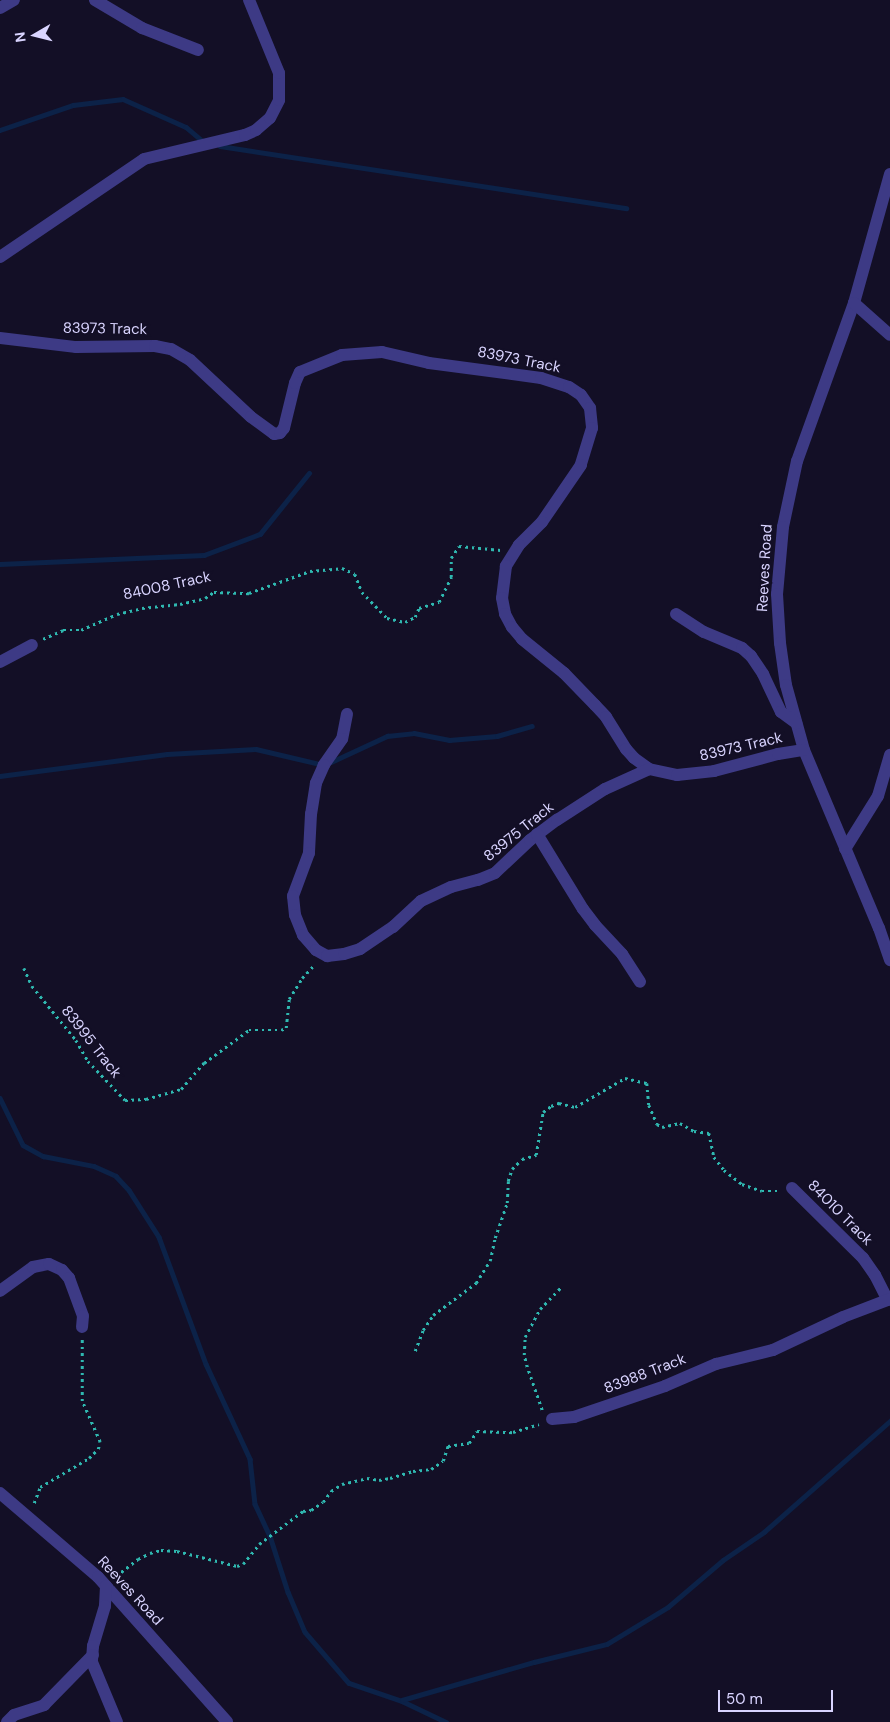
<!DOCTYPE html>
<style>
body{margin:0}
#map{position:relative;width:890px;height:1722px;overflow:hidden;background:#130f26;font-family:"DM Sans",sans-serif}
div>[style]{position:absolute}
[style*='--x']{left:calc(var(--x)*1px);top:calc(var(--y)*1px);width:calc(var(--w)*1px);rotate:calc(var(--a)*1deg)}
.stream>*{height:4.5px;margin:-2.25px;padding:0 2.25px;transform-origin:2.25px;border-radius:2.25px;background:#0c2248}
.path>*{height:2.5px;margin-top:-1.25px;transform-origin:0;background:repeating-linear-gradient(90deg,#2fb8b0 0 2.5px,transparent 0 6.5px)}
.minor>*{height:12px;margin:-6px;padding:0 6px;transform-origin:6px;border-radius:6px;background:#3d3a85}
span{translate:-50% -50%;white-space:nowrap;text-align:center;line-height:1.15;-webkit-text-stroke:4px #130f26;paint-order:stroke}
.street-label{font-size:15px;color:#d9d4ff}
.north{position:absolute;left:10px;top:10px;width:50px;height:50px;-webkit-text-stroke:4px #130f26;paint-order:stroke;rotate:262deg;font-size:14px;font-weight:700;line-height:20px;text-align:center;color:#d9d4ff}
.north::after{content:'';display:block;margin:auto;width:18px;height:22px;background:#d9d4ff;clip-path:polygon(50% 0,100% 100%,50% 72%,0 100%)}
.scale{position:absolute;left:718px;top:1690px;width:115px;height:22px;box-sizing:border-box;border:2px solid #d9d4ff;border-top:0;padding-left:6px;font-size:15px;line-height:18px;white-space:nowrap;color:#d9d4ff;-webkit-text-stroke:4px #130f26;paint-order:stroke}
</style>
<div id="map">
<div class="stream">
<i style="--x:0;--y:130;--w:77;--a:-18.9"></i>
<i style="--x:73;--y:105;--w:50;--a:-6.8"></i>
<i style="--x:123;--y:99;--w:69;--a:24"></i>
<i style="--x:186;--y:127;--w:25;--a:40"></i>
<i style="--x:220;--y:146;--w:411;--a:8.7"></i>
<i style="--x:0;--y:564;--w:204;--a:-2.5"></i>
<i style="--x:204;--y:555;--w:60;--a:-20.6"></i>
<i style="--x:260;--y:534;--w:78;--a:-51.2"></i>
<i style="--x:331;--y:762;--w:62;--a:-24.9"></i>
<i style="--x:387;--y:736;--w:27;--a:-6"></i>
<i style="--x:414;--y:733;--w:36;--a:11"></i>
<i style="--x:449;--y:740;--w:48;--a:-4.8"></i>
<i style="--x:497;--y:736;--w:36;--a:-16"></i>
<i style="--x:0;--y:776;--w:168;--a:-7.5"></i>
<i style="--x:167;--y:754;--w:89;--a:-3.2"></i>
<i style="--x:256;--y:749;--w:70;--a:13.2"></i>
<i style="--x:0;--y:1098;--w:52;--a:63.9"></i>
<i style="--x:23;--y:1145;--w:23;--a:29"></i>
<i style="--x:43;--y:1156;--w:52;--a:11.1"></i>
<i style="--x:94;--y:1166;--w:24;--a:24"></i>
<i style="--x:116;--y:1176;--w:19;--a:47"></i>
<i style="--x:129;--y:1190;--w:56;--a:57.4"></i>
<i style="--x:159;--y:1237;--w:135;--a:69.7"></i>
<i style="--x:206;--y:1364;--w:105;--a:65.1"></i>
<i style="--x:250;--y:1459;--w:45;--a:83.7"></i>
<i style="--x:255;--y:1504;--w:35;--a:65"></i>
<i style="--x:270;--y:1536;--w:59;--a:72.2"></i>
<i style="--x:288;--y:1592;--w:43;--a:67"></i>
<i style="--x:305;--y:1632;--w:67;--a:49.2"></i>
<i style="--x:349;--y:1683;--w:56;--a:18.8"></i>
<i style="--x:402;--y:1701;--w:49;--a:25.5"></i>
<i style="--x:402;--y:1700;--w:137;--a:-16.1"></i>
<i style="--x:534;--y:1662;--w:75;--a:-13.9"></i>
<i style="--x:607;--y:1644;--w:71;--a:-31.2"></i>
<i style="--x:668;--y:1607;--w:72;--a:-40.5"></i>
<i style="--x:723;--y:1560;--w:50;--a:-34.3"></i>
<i style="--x:764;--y:1532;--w:168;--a:-41.4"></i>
</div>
<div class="path">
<i style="--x:43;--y:639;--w:22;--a:-24"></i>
<i style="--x:63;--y:630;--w:18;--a:0"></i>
<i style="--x:81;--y:630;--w:39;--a:-24"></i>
<i style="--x:117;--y:614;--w:26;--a:-13"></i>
<i style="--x:142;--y:608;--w:38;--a:-6"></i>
<i style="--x:180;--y:604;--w:26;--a:-13"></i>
<i style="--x:205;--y:598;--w:11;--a:-34"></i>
<i style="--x:214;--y:592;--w:35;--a:2"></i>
<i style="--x:249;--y:593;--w:65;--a:-19.8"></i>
<i style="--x:310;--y:571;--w:32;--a:-5"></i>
<i style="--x:342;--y:568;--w:14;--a:25"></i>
<i style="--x:355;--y:574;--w:19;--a:69"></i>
<i style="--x:362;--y:592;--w:36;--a:46"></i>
<i style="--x:387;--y:618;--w:18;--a:13"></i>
<i style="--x:405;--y:622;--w:11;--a:-27"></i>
<i style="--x:415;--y:617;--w:10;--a:-66"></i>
<i style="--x:419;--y:608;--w:21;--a:-17"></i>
<i style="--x:439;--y:602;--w:28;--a:-64"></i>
<i style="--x:451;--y:577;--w:19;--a:-90"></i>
<i style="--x:451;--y:558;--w:14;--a:-56"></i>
<i style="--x:459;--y:546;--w:42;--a:5.4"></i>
<i style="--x:24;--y:968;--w:20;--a:66"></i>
<i style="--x:32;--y:986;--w:70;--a:50.8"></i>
<i style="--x:76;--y:1040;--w:24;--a:60"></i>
<i style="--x:88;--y:1061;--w:54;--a:46.5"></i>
<i style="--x:125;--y:1100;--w:21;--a:-3"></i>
<i style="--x:146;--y:1099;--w:36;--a:-16"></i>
<i style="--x:181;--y:1089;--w:35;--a:-49"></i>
<i style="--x:204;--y:1063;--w:56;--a:-36.3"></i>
<i style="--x:249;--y:1030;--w:32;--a:0"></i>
<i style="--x:281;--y:1030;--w:5;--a:-22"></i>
<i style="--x:286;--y:1028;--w:29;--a:-84"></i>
<i style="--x:289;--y:999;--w:25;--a:-58"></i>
<i style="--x:302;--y:978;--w:19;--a:-47"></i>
<i style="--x:415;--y:1351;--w:22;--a:-69"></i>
<i style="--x:423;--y:1330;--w:18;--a:-56"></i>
<i style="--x:433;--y:1315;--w:54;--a:-36.7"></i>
<i style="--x:476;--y:1283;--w:26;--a:-58"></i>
<i style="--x:490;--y:1261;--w:24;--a:-78"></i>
<i style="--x:495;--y:1238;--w:37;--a:-71"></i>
<i style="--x:507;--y:1203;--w:22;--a:-87"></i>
<i style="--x:508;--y:1181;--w:13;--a:-72"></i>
<i style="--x:512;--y:1169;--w:14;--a:-45"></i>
<i style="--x:522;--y:1159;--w:15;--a:-16"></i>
<i style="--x:536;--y:1155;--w:44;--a:-80.8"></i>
<i style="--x:543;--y:1112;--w:10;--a:-37"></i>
<i style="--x:551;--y:1106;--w:9;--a:-21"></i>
<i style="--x:559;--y:1103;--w:16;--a:14"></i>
<i style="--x:575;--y:1107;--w:58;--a:-30.1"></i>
<i style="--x:625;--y:1078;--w:23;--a:13"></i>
<i style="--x:647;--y:1083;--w:22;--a:85"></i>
<i style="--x:649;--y:1105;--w:21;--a:67"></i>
<i style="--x:657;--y:1124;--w:6;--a:31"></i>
<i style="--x:662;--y:1127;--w:18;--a:-13"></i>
<i style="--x:680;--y:1123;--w:16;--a:30"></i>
<i style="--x:694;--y:1131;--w:15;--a:8"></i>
<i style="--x:709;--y:1133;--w:25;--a:78"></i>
<i style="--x:714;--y:1157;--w:16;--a:52"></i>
<i style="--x:724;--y:1170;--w:23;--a:38"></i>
<i style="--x:742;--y:1184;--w:21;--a:19"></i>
<i style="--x:762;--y:1191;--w:16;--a:0"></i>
<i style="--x:542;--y:1410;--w:46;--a:-109.2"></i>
<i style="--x:527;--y:1367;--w:12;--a:-104"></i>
<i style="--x:524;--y:1355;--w:18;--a:-87"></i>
<i style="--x:525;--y:1337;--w:32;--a:-62"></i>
<i style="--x:540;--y:1309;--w:32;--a:-46"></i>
<i style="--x:34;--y:1503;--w:17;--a:-69"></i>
<i style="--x:40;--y:1487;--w:57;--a:-30.6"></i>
<i style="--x:89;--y:1458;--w:13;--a:-45"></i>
<i style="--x:98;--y:1449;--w:7;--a:-74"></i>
<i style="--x:100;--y:1442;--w:45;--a:-113.7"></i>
<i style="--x:82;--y:1401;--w:62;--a:-90"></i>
<i style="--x:116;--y:1576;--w:28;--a:-38"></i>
<i style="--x:138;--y:1559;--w:13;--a:-27"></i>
<i style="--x:150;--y:1553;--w:11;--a:-15"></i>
<i style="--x:161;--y:1550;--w:16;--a:4"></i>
<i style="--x:177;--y:1551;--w:62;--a:14"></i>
<i style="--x:237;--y:1566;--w:6;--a:-18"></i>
<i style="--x:243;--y:1564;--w:26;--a:-51"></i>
<i style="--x:259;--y:1544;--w:55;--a:-36.9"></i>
<i style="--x:303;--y:1511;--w:8;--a:-7"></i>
<i style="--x:311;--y:1510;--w:14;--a:-34"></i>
<i style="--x:323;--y:1502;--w:14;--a:-54"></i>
<i style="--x:331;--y:1491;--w:13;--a:-32"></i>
<i style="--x:342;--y:1484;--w:26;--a:-13"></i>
<i style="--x:367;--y:1478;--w:12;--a:9"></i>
<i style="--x:379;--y:1480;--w:11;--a:-10"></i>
<i style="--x:390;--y:1478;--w:24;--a:-17"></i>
<i style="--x:413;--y:1471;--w:18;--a:-6"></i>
<i style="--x:431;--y:1469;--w:14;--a:-34"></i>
<i style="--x:443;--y:1461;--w:16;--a:-72"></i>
<i style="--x:448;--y:1446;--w:21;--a:-8"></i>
<i style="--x:469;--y:1443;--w:14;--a:-56"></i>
<i style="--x:477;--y:1431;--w:36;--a:2"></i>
<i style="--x:513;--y:1432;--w:27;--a:-17"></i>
</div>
<div class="minor">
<i style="--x:95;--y:0;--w:55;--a:30.8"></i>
<i style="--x:142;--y:28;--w:60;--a:21.4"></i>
<i style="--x:0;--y:8;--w:16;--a:-30"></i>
<i style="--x:890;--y:174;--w:134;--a:105.6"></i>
<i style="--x:854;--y:303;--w:168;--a:109.8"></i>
<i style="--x:797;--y:461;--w:67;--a:102"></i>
<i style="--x:783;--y:527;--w:67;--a:95.1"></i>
<i style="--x:777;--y:594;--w:49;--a:86.5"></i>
<i style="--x:780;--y:643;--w:42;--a:81.9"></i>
<i style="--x:786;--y:685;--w:67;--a:74.5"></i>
<i style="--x:804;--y:750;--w:193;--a:67.2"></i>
<i style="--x:879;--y:928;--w:34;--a:71"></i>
<i style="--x:0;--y:257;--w:174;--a:-34.2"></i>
<i style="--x:144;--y:159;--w:104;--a:-13.4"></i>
<i style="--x:245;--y:135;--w:12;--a:-24"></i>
<i style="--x:256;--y:130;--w:18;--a:-41"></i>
<i style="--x:270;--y:118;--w:20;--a:-63"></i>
<i style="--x:279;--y:100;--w:27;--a:-90"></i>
<i style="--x:279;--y:73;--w:79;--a:-112.3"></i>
<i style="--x:854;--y:303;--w:48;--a:41.6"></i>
<i style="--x:0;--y:338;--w:77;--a:6.8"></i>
<i style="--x:76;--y:347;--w:79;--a:-0.7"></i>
<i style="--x:155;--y:346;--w:16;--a:11"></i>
<i style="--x:171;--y:349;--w:22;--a:30"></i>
<i style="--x:190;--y:360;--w:83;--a:43.1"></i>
<i style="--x:251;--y:417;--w:29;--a:36"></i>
<i style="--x:274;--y:434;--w:6;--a:-9"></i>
<i style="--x:280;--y:433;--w:6;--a:-51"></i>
<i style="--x:284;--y:428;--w:46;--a:-76.3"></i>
<i style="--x:295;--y:383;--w:12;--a:-66"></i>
<i style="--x:300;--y:372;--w:45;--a:-22"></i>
<i style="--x:342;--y:355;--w:40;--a:-4.3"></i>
<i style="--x:382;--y:352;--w:48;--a:13.2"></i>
<i style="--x:429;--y:363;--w:113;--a:7.6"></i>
<i style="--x:541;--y:378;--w:29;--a:18"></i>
<i style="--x:569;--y:387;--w:14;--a:34"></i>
<i style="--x:581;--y:395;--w:16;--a:55"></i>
<i style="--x:590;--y:408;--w:20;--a:84"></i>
<i style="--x:592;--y:428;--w:39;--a:107"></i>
<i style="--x:581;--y:465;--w:69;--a:124.4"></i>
<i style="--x:542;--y:522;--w:33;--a:135"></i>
<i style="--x:519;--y:545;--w:25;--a:122"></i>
<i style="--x:506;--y:566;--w:32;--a:97"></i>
<i style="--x:502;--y:598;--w:16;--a:79"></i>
<i style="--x:505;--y:614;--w:15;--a:62"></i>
<i style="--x:512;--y:627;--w:16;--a:50"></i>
<i style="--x:522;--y:639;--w:54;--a:39"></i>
<i style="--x:564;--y:673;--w:45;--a:45.9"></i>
<i style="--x:595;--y:705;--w:16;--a:47"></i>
<i style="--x:606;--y:717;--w:38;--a:58"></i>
<i style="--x:626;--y:749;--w:12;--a:48"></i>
<i style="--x:634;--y:758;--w:19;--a:36"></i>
<i style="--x:649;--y:769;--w:29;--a:12"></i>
<i style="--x:677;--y:775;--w:37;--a:-6"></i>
<i style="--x:714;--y:771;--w:66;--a:-14.9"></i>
<i style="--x:778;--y:754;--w:26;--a:-9"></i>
<i style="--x:676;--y:614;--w:33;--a:33"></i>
<i style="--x:704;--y:632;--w:41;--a:22.8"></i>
<i style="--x:742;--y:648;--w:12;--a:42"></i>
<i style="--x:751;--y:656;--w:22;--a:56"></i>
<i style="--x:763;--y:674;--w:42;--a:64.7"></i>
<i style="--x:781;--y:712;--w:19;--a:36"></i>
<i style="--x:0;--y:662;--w:36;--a:-28"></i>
<i style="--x:347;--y:714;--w:25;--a:101"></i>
<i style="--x:342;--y:739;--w:32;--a:125"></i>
<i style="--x:324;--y:765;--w:20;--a:114"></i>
<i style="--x:316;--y:783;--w:31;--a:99"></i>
<i style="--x:311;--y:814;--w:39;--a:93"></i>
<i style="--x:309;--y:853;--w:46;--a:110.4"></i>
<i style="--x:293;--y:896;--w:19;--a:84"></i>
<i style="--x:295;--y:915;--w:22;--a:68"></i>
<i style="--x:303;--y:935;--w:20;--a:49"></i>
<i style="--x:316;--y:950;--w:13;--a:29"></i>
<i style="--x:327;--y:956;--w:17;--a:-7"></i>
<i style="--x:344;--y:954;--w:17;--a:-17"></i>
<i style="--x:360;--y:949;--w:40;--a:-34"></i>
<i style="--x:393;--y:927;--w:38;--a:-43"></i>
<i style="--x:421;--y:901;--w:33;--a:-25"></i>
<i style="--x:451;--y:887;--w:28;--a:-15"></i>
<i style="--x:478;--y:880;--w:18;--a:-22"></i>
<i style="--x:495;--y:873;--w:48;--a:-43.3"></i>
<i style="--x:530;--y:840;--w:34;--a:-37"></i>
<i style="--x:557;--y:820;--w:57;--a:-32.9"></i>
<i style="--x:605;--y:789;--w:48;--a:-24.4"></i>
<i style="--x:537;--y:834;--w:88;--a:58.5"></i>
<i style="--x:583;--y:909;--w:20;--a:53"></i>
<i style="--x:595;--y:925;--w:40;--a:47"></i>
<i style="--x:622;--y:954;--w:33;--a:57"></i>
<i style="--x:845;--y:849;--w:62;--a:-58.1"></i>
<i style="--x:878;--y:796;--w:43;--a:-73.7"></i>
<i style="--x:792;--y:1188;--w:100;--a:44.6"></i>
<i style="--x:863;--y:1258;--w:21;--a:55"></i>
<i style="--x:875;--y:1275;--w:28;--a:63"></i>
<i style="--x:0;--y:1291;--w:41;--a:-36"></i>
<i style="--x:33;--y:1267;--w:16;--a:-11"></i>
<i style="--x:49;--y:1264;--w:14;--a:25"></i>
<i style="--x:62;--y:1270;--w:11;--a:49"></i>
<i style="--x:69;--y:1278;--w:40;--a:69.8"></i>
<i style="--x:83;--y:1316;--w:11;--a:95"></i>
<i style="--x:552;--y:1419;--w:22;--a:-5"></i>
<i style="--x:574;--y:1417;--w:96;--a:-18.8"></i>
<i style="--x:665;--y:1386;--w:56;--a:-23.3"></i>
<i style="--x:716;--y:1364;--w:59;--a:-13.8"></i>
<i style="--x:773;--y:1350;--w:77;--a:-25.2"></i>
<i style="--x:843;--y:1317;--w:50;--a:-21"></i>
<i style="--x:0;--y:1493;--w:129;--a:40.6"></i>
<i style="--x:98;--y:1577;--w:194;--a:48.3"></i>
<i style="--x:106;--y:1586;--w:20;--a:93"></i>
<i style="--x:105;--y:1606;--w:42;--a:106.7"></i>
<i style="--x:93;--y:1646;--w:16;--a:94"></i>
<i style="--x:92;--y:1662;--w:65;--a:67.4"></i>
<i style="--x:7;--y:1722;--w:10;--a:-45"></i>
<i style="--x:14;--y:1715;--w:32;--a:-18"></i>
<i style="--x:44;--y:1705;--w:70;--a:-45.6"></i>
</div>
<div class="street-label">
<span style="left:105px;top:329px;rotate:1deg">83973 Track</span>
<span style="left:519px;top:360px;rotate:11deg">83973 Track</span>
<span style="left:765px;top:568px;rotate:-87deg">Reeves Road</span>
<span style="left:167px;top:586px;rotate:-12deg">84008 Track</span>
<span style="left:741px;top:747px;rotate:-13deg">83973 Track</span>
<span style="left:519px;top:832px;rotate:-39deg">83975 Track</span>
<span style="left:91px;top:1042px;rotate:52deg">83995 Track</span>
<span style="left:840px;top:1213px;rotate:45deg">84010 Track</span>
<span style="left:645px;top:1374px;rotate:-21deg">83988 Track</span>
<span style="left:130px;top:1591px;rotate:47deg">Reeves Road</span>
</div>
<div class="north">N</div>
<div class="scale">50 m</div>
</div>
